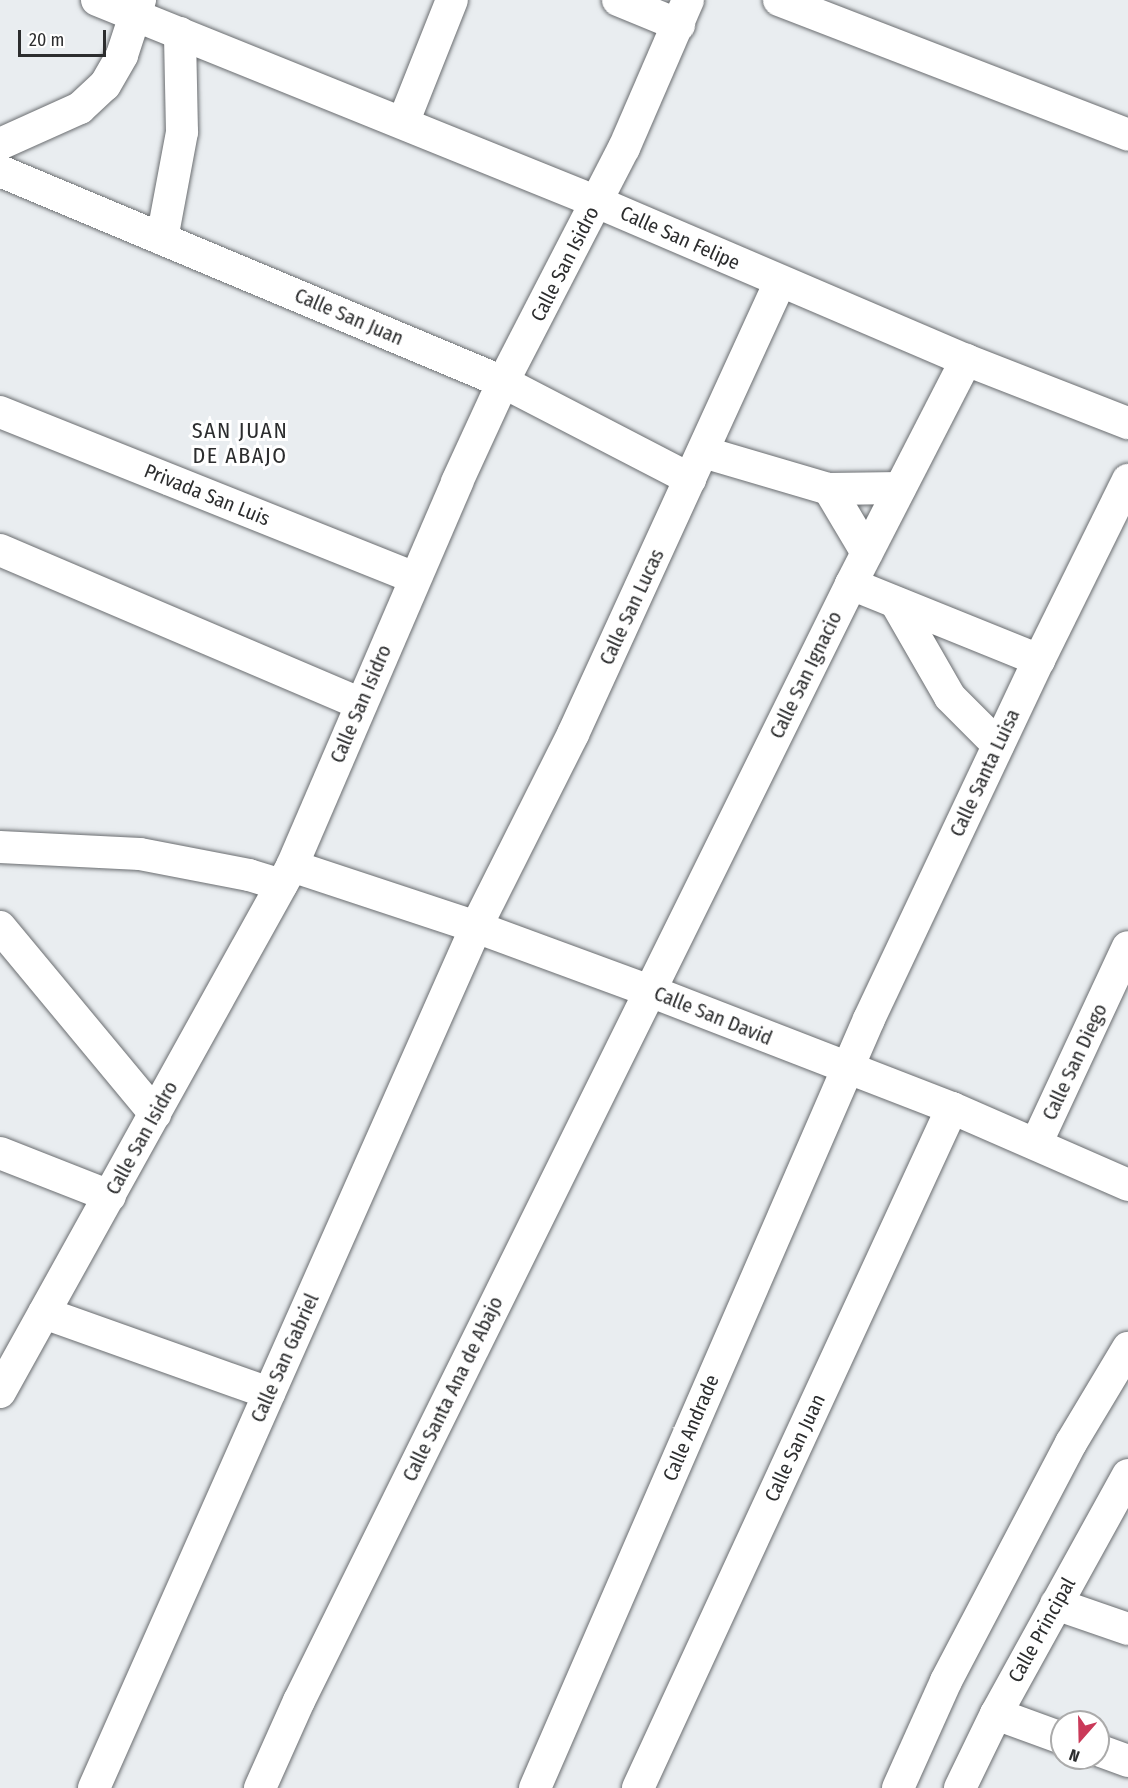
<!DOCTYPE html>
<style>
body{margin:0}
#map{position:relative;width:1128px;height:1788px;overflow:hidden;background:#e9edf0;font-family:"Fira Sans Condensed",sans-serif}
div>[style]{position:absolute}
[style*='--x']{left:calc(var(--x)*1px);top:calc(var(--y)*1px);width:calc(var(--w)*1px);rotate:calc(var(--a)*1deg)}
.roads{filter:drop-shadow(0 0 2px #6a6d70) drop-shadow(0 0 2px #6a6d70)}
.minor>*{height:32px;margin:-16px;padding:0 16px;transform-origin:16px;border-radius:16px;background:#fff}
span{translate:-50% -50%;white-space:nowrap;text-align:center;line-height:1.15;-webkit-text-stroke:6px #fff;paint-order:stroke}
.street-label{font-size:20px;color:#2c2d2e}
.quarter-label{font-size:22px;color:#2c2d2e;letter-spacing:1.5px}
.north{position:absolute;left:1050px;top:1710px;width:60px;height:60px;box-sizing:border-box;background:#fff;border:2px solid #ababab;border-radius:50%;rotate:200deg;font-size:16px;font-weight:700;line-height:24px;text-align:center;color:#2c2d2e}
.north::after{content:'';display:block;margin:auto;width:21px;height:27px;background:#ca3a59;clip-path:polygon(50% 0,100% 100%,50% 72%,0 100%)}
.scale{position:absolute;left:18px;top:30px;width:88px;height:27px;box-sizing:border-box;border:3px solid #2c2d2e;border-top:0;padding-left:8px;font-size:18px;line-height:21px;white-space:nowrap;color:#2c2d2e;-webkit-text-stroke:4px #fff;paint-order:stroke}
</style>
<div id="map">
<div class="roads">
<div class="minor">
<i style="--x:97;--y:0;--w:539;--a:22"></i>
<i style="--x:597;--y:202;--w:401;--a:23.2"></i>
<i style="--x:966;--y:360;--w:174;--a:21.3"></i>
<i style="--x:618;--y:0;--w:66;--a:22.3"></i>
<i style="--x:779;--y:0;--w:374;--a:21.1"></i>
<i style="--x:403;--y:123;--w:132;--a:-68.3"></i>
<i style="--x:0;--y:144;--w:88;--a:-24.2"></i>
<i style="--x:80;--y:108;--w:34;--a:-43"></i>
<i style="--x:105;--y:85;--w:34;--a:-60"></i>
<i style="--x:122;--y:55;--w:58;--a:-71.9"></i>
<i style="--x:0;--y:171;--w:545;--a:22.76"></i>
<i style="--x:503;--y:382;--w:211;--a:27.4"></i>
<i style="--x:162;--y:239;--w:109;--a:-79.4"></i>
<i style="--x:182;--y:132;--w:99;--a:-91.2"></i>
<i style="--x:0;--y:412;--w:447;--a:21.8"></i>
<i style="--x:703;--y:452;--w:131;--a:16.4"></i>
<i style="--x:829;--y:489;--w:71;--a:-0.8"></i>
<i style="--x:829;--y:489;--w:74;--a:59.3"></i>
<i style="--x:0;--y:550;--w:392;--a:23.1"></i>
<i style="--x:851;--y:584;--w:203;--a:22"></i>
<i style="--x:896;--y:603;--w:108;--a:60.1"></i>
<i style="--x:950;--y:697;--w:68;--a:45"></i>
<i style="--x:0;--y:847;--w:140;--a:2.9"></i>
<i style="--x:140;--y:854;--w:111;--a:10.9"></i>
<i style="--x:249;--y:875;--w:34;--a:17"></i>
<i style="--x:292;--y:866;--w:194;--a:18.3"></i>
<i style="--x:476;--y:927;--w:185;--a:20.2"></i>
<i style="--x:650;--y:991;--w:324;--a:21.2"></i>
<i style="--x:952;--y:1108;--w:192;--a:23.6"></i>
<i style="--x:0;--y:927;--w:243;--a:50.3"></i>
<i style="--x:1036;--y:1144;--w:217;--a:-65"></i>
<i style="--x:0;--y:1153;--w:118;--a:21.4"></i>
<i style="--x:44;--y:1313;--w:239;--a:19.6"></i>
<i style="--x:0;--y:1392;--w:602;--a:-60.96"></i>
<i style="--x:292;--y:866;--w:418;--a:-66.7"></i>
<i style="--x:457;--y:482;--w:110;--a:-65.3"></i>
<i style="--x:503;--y:382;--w:263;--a:-62.7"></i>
<i style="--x:624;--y:148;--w:161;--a:-66.6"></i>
<i style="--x:1056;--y:1604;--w:76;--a:19.1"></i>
<i style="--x:996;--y:1714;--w:70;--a:20"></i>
<i style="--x:1098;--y:1750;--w:32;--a:20"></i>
<i style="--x:94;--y:1788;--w:942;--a:-66.07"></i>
<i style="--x:476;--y:927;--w:216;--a:-63.3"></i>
<i style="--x:573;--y:734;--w:497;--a:-65.4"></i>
<i style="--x:260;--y:1788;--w:95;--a:-65.9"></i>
<i style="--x:299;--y:1701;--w:792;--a:-63.69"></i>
<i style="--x:650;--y:991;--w:454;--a:-63.7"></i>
<i style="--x:851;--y:584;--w:252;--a:-62.8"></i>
<i style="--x:535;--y:1788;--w:838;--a:-66.52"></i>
<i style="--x:869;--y:1019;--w:397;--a:-64.7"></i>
<i style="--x:1039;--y:660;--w:201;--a:-63.7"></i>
<i style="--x:638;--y:1788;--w:749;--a:-65.21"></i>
<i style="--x:898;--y:1788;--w:117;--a:-65.8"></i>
<i style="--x:946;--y:1681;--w:269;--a:-62.3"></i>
<i style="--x:1071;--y:1443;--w:111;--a:-59"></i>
<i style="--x:960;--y:1788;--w:82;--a:-64.1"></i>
<i style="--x:996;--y:1714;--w:273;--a:-61.1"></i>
</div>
</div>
<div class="street-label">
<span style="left:680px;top:238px;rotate:24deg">Calle San Felipe</span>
<span style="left:565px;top:264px;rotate:-63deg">Calle San Isidro</span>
<span style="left:349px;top:317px;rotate:23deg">Calle San Juan</span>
<span style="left:207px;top:495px;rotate:22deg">Privada San Luis</span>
<span style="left:632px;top:607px;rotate:-65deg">Calle San Lucas</span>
<span style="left:806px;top:675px;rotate:-64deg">Calle San Ignacio</span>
<span style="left:361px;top:704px;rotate:-67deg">Calle San Isidro</span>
<span style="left:985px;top:773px;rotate:-65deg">Calle Santa Luisa</span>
<span style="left:713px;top:1016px;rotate:22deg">Calle San David</span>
<span style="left:1075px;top:1062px;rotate:-65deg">Calle San Diego</span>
<span style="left:142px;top:1138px;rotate:-61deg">Calle San Isidro</span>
<span style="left:285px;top:1358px;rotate:-66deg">Calle San Gabriel</span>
<span style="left:453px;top:1389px;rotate:-64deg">Calle Santa Ana de Abajo</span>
<span style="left:691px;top:1428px;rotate:-67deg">Calle Andrade</span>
<span style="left:795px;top:1448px;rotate:-65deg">Calle San Juan</span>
<span style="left:1042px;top:1630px;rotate:-61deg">Calle Principal</span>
</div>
<div class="quarter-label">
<span style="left:240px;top:443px">SAN JUAN<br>DE ABAJO</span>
</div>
<div class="north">N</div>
<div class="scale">20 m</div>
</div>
